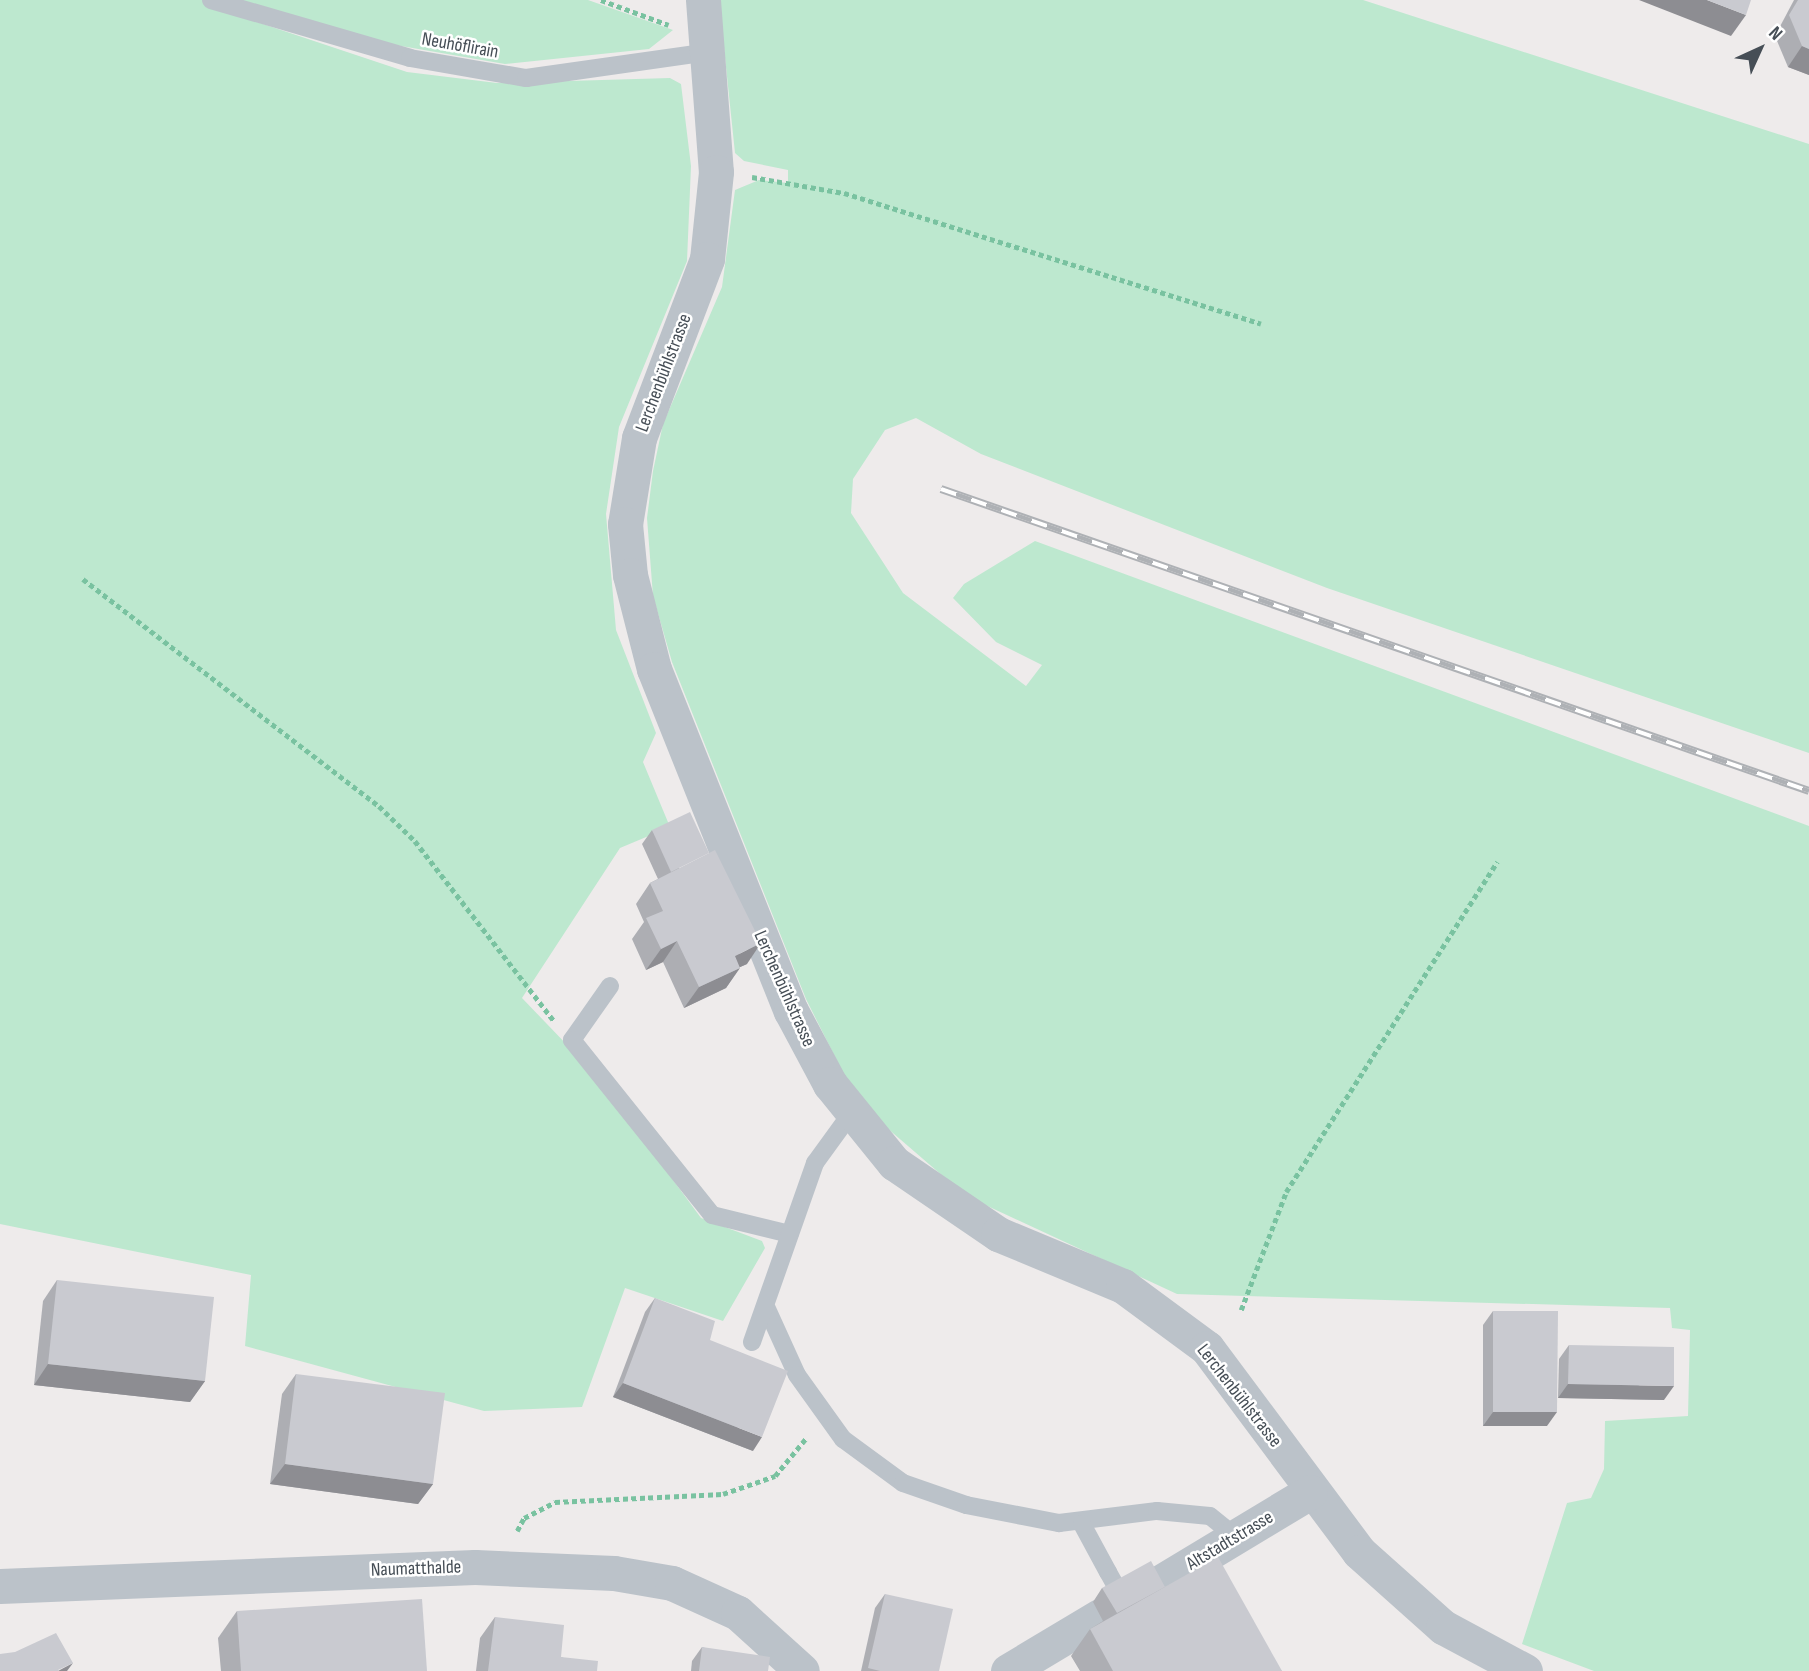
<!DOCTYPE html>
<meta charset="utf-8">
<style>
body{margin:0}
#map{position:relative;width:1809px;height:1671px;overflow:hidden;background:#eeebeb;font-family:"Sofia Sans Condensed",sans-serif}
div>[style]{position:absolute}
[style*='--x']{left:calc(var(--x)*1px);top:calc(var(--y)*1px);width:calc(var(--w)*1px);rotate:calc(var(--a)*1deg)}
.green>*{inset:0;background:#bde8cf}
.path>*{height:4.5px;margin-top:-2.25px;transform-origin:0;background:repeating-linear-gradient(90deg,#79c2a0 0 5px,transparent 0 8.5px)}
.lane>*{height:18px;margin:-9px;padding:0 9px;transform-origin:9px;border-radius:9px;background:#bbc2c9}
.street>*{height:35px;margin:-17.5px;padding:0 17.5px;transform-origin:17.5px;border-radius:17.5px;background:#bbc2c9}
.rail>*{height:8px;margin-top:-4px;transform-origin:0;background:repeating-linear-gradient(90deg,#fff 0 16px,#aeb1b5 0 32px);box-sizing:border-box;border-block:2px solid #aeb1b5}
.lane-bridge>*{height:18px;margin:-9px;padding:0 9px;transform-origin:9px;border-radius:9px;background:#bbc2c9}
.wall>*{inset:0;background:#adaeb3}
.shaded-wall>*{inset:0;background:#8d8d92}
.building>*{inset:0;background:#c9cad0}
span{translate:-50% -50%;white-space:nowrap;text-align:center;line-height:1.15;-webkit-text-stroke:5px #fff;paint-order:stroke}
.street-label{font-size:19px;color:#464e56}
.north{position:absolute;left:1725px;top:14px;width:70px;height:70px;-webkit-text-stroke:5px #fff;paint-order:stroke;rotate:45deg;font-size:19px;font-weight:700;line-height:28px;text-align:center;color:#464e56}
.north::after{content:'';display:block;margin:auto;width:24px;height:32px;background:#464e56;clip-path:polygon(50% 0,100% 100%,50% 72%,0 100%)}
</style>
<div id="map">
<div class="green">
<i style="clip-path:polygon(0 0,588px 0,673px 30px,649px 49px,505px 64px,251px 20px,407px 72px,497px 83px,670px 78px,681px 84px,691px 166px,687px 261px,619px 427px,606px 514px,616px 630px,656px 733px,643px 762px,670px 827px,620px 848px,522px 998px,595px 1074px,701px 1218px,762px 1241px,765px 1248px,723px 1321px,625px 1288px,582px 1407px,484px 1411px,245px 1346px,251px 1275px,0 1224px)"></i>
<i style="clip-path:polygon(719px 0,1363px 0,1809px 144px,1809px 753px,1327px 588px,981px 454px,916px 418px,885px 430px,853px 479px,851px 513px,903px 593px,1026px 686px,1042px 665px,996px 642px,953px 598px,964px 584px,1035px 541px,1809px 826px,1809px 1671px,1594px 1671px,1522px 1644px,1567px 1503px,1591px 1498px,1604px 1469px,1605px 1421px,1688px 1416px,1690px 1330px,1672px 1328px,1670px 1308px,1177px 1294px,966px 1196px,872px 1115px,843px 1073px,806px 999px,672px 662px,653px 596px,647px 518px,653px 471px,663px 424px,722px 287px,735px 190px,759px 180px,788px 183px,788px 170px,744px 161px,735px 153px)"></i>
</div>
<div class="path">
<i style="--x:601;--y:0;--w:72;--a:20.2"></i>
<i style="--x:752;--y:177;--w:93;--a:9.9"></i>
<i style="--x:844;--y:193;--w:437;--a:17.4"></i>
<i style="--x:83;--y:579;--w:373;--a:37.5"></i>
<i style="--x:379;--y:806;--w:50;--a:44.2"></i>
<i style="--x:415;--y:841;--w:227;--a:52.3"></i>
<i style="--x:1241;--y:1310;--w:126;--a:-69.1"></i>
<i style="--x:1286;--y:1192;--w:392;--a:-57.4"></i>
<i style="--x:517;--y:1531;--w:15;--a:-62"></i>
<i style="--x:524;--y:1518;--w:35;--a:-27"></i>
<i style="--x:555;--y:1502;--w:168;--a:-2.7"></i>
<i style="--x:723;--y:1494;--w:55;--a:-19.1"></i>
<i style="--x:775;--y:1476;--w:50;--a:-50.6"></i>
</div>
<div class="lane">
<i style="--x:211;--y:0;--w:207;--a:16.2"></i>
<i style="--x:410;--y:58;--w:118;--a:9.8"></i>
<i style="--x:526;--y:78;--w:184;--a:-8.1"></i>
<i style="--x:610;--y:986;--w:66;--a:125.1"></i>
<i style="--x:572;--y:1040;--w:224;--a:51.3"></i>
<i style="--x:712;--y:1215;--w:80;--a:13.7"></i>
<i style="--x:767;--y:1309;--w:72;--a:65.6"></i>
<i style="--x:797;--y:1375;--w:79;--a:54.3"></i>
<i style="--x:843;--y:1439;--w:74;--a:36.3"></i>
<i style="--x:903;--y:1483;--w:67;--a:19.2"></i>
<i style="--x:966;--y:1505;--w:95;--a:11"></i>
<i style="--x:1059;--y:1523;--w:99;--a:-7"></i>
<i style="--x:1157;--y:1511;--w:53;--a:5.4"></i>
<i style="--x:1210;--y:1516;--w:36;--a:39"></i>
<i style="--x:752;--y:1342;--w:190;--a:-70.6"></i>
<i style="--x:815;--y:1163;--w:63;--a:-54"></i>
<i style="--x:1082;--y:1524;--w:55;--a:61.6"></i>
</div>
<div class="street">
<i style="--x:703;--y:0;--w:172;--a:85.7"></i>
<i style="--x:716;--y:172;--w:87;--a:95.9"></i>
<i style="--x:707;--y:259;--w:191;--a:110.8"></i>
<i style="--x:639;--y:438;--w:87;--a:99.2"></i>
<i style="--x:625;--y:524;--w:51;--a:84.4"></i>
<i style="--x:630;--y:575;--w:97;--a:75.7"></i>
<i style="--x:654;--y:669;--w:368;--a:68.2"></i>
<i style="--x:791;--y:1011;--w:83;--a:61.9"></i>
<i style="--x:830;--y:1084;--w:102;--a:51"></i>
<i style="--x:894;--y:1163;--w:126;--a:34.3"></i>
<i style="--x:998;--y:1234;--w:135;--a:22.6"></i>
<i style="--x:1123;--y:1286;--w:104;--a:36.4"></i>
<i style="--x:1207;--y:1348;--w:254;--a:53.3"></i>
<i style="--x:1359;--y:1552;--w:113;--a:41.8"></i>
<i style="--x:1443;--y:1627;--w:93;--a:28.2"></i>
<i style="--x:0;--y:1586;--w:475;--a:-2.3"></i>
<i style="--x:475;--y:1567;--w:139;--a:2.5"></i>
<i style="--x:614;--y:1573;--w:59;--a:9.8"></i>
<i style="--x:672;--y:1583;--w:72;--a:24.4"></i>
<i style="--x:738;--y:1613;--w:86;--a:42.2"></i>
<i style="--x:1149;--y:1589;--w:188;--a:-31.1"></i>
<i style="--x:1008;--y:1671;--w:107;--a:-30.9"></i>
</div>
<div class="rail">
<i style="--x:941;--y:489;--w:919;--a:19.18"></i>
</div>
<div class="lane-bridge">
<i style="--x:1108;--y:1572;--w:35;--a:61"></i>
</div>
<div class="wall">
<i style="clip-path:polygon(1794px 0,1809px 0,1809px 75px,1788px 67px,1775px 36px)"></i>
<i style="clip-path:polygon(652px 830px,747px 964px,740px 967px,726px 988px,684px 1008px,663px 962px,646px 970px,632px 939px,644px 922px,636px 904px,650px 883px,658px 879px,642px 844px)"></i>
<i style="clip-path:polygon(57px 1280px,205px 1381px,190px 1402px,34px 1385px,43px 1301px)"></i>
<i style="clip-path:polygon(655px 1298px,753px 1451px,613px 1397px,645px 1312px)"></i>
<i style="clip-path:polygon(1493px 1311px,1547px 1426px,1483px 1426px,1483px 1325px)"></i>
<i style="clip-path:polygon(1569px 1345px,1664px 1400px,1558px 1398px,1559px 1359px)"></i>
<i style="clip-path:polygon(296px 1374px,433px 1484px,418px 1504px,270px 1484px,282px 1394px)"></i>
<i style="clip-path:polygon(1165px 1587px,1282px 1671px,1080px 1671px,1071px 1656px,1090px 1629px,1103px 1621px,1093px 1602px,1102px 1588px)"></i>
<i style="clip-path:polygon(885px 1594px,939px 1671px,861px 1671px,875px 1608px)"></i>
<i style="clip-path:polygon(237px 1611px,427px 1671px,221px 1671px,218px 1638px)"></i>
<i style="clip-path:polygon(495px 1617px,561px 1657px,597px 1671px,476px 1671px,480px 1638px)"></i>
<i style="clip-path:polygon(702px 1647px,768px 1671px,691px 1671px,692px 1661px)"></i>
</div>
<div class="shaded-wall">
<i style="clip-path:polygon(1639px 0,1707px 0,1746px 15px,1731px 36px)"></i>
<i style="clip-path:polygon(1802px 46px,1809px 49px,1809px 75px,1788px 67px)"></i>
<i style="clip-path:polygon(677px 941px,663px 962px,646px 970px,661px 949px)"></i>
<i style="clip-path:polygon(761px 943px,747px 964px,720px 976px,735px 956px)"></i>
<i style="clip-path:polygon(740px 968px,726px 988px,684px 1008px,699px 987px)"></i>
<i style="clip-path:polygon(48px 1364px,205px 1381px,190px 1402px,34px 1385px)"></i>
<i style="clip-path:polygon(623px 1383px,762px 1437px,753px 1451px,613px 1397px)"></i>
<i style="clip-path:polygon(1568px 1384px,1674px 1386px,1664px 1400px,1558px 1398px)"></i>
<i style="clip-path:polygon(1493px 1412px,1557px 1412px,1547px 1426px,1483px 1426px)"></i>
<i style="clip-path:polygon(285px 1464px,433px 1484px,418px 1504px,270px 1484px)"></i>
<i style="clip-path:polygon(73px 1663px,67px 1671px,58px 1671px)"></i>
</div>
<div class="building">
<i style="clip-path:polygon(1707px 0,1751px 0,1746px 15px)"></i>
<i style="clip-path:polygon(1798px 0,1809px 0,1809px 49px,1802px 46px,1789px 15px)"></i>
<i style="clip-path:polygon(690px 812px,709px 853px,671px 872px,652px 830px)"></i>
<i style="clip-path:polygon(715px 850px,761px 943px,735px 956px,740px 968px,699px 987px,677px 941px,661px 949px,646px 918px,663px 911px,650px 883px)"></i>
<i style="clip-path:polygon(57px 1280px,214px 1297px,205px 1381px,48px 1364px)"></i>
<i style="clip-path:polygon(655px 1298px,715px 1321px,710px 1340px,788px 1371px,762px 1437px,623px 1383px)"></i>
<i style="clip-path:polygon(1493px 1311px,1558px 1311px,1557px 1412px,1493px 1412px)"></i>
<i style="clip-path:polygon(1569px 1345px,1674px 1347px,1674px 1386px,1568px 1384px)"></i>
<i style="clip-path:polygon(296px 1374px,445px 1393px,433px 1484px,285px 1464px)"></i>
<i style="clip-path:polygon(1218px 1557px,1282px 1671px,1113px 1671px,1090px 1629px)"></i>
<i style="clip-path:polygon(1151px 1561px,1165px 1587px,1117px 1613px,1102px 1588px)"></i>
<i style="clip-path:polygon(885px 1594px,953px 1609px,939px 1671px,880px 1671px,868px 1668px)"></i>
<i style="clip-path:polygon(422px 1599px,427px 1671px,241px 1671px,237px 1611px)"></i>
<i style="clip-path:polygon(495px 1617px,564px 1625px,561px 1657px,598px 1661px,597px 1671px,488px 1671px)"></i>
<i style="clip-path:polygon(56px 1633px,73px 1663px,58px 1670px,59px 1671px,0 1671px,0 1654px,15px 1652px)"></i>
<i style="clip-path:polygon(702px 1647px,770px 1657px,768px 1671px,699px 1671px)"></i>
</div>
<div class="street-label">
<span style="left:460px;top:46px;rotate:10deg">Neuhöflirain</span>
<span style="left:664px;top:373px;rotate:-69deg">Lerchenbühlstrasse</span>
<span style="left:784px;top:989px;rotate:66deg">Lerchenbühlstrasse</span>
<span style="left:1239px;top:1396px;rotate:52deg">Lerchenbühlstrasse</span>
<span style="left:1230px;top:1541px;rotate:-31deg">Altstadtstrasse</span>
<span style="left:416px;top:1569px;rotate:-2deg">Naumatthalde</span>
</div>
<div class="north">N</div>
</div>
